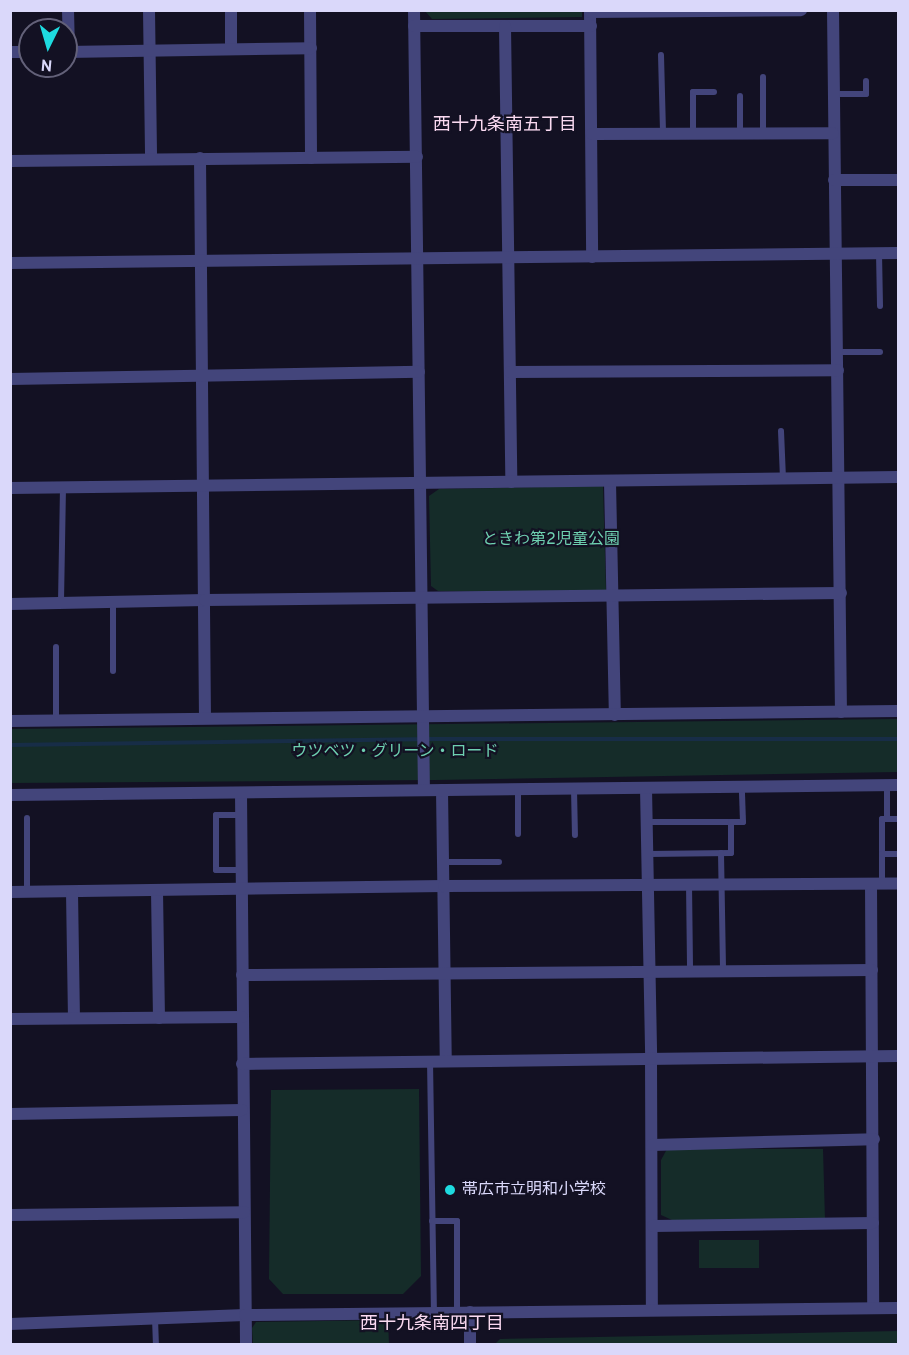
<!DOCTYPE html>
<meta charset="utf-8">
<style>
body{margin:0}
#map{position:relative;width:909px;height:1355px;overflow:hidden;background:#131123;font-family:Overpass,"Noto Sans JP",sans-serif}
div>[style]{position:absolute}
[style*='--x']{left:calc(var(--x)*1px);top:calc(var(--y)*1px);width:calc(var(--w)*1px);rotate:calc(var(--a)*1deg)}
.green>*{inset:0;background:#152c29}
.stream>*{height:4px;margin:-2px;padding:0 2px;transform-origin:2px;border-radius:2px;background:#172d47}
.service>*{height:6px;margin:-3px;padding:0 3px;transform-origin:3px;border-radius:3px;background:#43457b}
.minor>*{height:12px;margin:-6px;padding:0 6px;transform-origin:6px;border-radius:6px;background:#43457b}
.tertiary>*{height:12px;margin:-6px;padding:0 6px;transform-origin:6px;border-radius:6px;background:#43457b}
.dots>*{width:16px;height:16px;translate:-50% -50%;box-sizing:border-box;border:3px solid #131123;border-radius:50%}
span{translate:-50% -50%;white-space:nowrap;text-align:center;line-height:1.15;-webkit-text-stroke:4.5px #131123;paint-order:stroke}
.park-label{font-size:16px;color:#6ed0b0}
.poi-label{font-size:16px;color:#dad8fa}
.left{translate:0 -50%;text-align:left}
.neighbourhood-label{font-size:18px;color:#fadaf1}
.frame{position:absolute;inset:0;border:12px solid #dad8fa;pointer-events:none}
.north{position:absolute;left:18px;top:18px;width:60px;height:60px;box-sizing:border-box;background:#131123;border:2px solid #636179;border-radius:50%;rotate:185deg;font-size:16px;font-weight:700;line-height:24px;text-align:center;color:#dad8fa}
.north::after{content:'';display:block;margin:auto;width:21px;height:27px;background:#1edbe0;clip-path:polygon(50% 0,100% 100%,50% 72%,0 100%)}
</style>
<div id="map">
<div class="green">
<i style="clip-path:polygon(582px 11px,582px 17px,432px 19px,425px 11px)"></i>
<i style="clip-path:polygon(603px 486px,606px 592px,438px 591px,431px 586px,429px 496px,439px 489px)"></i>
<i style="clip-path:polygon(898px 719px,898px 772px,436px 780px,11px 783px,10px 729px)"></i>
<i style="clip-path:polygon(419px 1089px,421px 1276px,403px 1294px,283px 1294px,269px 1279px,271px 1090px)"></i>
<i style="clip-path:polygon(667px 1149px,823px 1149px,825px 1220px,672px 1220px,661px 1215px,661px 1160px)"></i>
<i style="clip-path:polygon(699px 1240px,759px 1240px,759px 1268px,699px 1268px)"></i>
<i style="clip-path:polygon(388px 1320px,389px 1344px,253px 1344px,252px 1328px,256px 1322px)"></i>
<i style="clip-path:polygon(898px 1331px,898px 1344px,495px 1344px,500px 1339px)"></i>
</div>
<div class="stream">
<i style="--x:10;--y:745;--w:423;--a:-0.8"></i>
<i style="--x:433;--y:739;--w:465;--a:0"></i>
</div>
<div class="service">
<i style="--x:661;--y:55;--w:79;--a:88.5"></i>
<i style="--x:763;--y:77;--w:56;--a:90"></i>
<i style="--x:833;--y:94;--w:33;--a:0"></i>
<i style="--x:866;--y:94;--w:13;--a:-90"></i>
<i style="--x:740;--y:96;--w:37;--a:90"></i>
<i style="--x:693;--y:133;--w:41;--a:-90"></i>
<i style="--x:693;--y:92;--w:21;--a:0"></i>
<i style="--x:879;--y:253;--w:53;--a:88.9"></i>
<i style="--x:837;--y:352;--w:43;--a:0"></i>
<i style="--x:781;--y:431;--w:47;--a:87.6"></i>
<i style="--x:61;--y:602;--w:114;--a:-89"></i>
<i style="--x:113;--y:602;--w:69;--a:90"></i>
<i style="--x:56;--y:647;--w:73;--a:90"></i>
<i style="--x:887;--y:785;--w:34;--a:90"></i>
<i style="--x:574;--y:789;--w:46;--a:88.8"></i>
<i style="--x:518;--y:790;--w:44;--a:90"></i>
<i style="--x:241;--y:815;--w:25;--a:180"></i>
<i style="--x:216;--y:815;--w:55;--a:90"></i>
<i style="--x:216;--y:870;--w:25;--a:0"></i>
<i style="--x:27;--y:818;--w:74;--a:90"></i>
<i style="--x:647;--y:822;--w:84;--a:0"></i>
<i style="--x:731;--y:822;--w:31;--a:90"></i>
<i style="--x:731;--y:853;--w:83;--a:179.3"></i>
<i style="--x:731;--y:822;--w:12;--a:0"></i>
<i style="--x:743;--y:822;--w:35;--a:-92"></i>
<i style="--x:721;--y:853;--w:117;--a:89"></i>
<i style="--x:882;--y:854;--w:35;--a:-90"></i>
<i style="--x:882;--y:819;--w:16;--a:0"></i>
<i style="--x:443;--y:862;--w:56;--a:0"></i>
<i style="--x:689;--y:884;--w:87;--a:89.3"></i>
<i style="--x:882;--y:884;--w:30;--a:-90"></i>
<i style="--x:882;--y:854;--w:16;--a:0"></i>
<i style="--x:430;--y:1061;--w:252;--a:89.1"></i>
<i style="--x:432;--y:1221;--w:25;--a:0"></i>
<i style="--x:457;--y:1221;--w:91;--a:90"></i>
<i style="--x:155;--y:1318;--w:26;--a:88"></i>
</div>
<div class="minor">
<i style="--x:68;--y:10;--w:42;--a:88.6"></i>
<i style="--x:149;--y:10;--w:149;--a:89.2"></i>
<i style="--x:231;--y:10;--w:39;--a:90"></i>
<i style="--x:310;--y:10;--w:148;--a:89.6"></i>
<i style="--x:414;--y:10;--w:780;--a:89.27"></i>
<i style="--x:590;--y:10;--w:247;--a:89.5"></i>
<i style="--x:833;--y:10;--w:702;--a:89.35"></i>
<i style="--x:590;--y:12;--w:211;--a:-0.5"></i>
<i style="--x:414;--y:26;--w:177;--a:0"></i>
<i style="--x:505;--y:26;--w:456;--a:89.2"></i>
<i style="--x:10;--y:52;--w:20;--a:0"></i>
<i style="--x:66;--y:52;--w:245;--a:-0.9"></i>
<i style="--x:592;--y:134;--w:241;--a:-0.2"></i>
<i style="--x:200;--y:158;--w:559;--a:89.49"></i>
<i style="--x:10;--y:161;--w:407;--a:-0.6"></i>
<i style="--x:834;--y:180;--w:64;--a:0"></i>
<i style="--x:10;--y:263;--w:888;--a:-0.65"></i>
<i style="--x:510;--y:372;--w:328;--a:-0.3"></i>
<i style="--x:10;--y:379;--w:409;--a:-1"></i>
<i style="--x:610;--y:482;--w:233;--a:88.8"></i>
<i style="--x:10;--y:488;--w:888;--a:-0.71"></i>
<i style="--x:10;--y:604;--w:195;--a:-1.2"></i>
<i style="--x:205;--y:600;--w:636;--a:-0.63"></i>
<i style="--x:10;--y:721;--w:888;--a:-0.65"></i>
<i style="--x:646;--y:788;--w:271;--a:88.9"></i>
<i style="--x:651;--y:1059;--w:251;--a:89.8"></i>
<i style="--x:442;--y:790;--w:271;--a:89.2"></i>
<i style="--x:241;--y:793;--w:551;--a:89.48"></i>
<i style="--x:871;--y:884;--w:424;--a:89.7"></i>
<i style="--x:157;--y:891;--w:127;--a:89.1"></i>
<i style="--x:10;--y:892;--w:434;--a:-0.8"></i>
<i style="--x:444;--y:886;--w:454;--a:-0.3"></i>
<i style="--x:72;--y:892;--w:126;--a:89.1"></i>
<i style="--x:242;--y:975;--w:630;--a:-0.45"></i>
<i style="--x:10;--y:1019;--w:232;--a:-0.5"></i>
<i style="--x:242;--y:1064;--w:656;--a:-0.7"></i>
<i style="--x:10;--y:1114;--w:232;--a:-1"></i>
<i style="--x:652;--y:1145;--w:222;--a:-1.5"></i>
<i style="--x:10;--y:1215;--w:234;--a:-0.7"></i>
<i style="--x:653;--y:1226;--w:220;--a:-0.8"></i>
<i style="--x:470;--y:1312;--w:32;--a:90"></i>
<i style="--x:10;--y:1324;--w:235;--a:-2.2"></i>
<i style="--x:245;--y:1315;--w:653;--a:-0.61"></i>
</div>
<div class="tertiary">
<i style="--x:10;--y:795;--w:888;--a:-0.65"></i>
</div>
<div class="dots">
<i style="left:450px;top:1190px;background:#1edbe0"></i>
</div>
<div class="park-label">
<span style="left:551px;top:540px">ときわ第2児童公園</span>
<span style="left:395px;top:752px">ウツベツ・グリーン・ロード</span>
</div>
<div class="poi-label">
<span class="left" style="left:462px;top:1190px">帯広市立明和小学校</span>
</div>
<div class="neighbourhood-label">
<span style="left:505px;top:126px">西十九条南五丁目</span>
<span style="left:432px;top:1325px">西十九条南四丁目</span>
</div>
<div class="frame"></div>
<div class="north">N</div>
</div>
